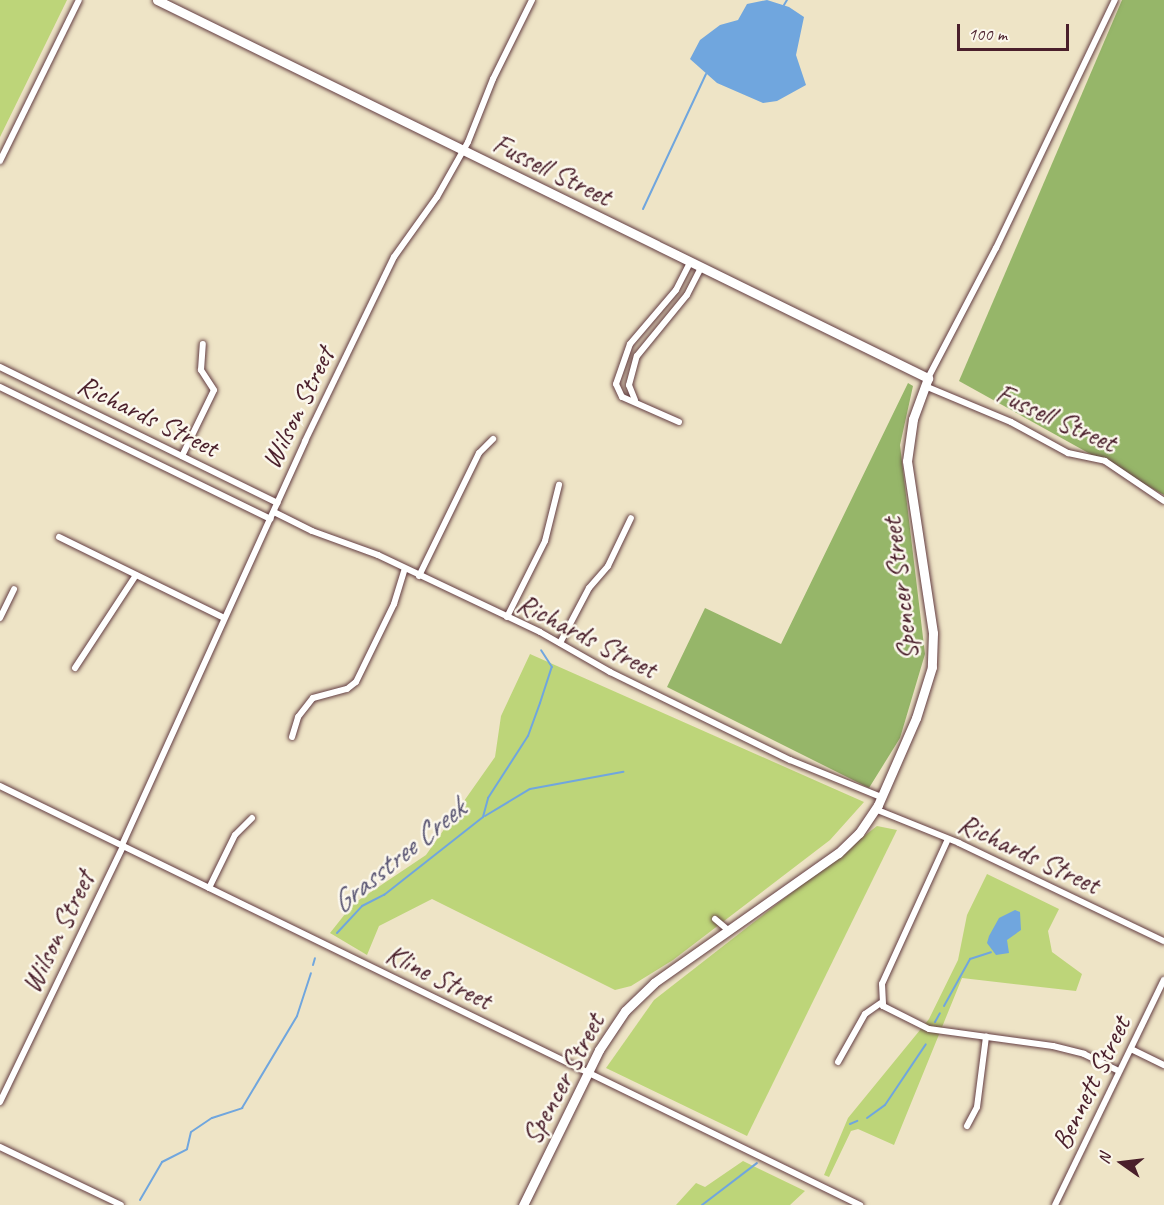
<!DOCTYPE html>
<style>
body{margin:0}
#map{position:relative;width:1164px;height:1205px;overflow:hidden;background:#eee4c6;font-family:Caveat,sans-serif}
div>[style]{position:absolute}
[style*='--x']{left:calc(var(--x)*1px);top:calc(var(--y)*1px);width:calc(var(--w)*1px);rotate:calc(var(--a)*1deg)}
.green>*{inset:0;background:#bdd579}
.forest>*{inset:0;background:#96b669}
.water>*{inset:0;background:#70a6de}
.stream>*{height:2px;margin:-1px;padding:0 1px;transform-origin:1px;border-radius:1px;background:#70a6de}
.roads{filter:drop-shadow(0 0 2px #633d42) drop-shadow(0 0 2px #633d42)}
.street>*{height:6px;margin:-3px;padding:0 3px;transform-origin:3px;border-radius:3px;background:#fff}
.secondary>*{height:9px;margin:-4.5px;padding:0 4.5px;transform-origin:4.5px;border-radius:4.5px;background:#fff}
span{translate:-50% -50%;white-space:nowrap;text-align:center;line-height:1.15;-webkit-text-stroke:5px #fbf7ec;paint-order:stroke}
.street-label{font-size:28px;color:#4a1f2b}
.water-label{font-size:30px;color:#595573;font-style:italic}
.north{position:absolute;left:1092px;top:1133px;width:60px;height:60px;-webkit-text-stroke:4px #fbf7ec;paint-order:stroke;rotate:284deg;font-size:16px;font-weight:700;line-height:24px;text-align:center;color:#4a1f2b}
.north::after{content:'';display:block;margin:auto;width:21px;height:27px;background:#4a1f2b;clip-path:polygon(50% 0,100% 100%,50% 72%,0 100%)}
.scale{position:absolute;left:957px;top:24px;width:112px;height:27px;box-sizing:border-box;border:3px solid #4a1f2b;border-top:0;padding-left:8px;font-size:18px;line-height:21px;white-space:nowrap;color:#4a1f2b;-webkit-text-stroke:4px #fbf7ec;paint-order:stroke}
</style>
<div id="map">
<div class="green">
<i style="clip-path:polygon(0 0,67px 0,0 137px)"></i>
<i style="clip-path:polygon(530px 654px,864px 802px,830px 840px,673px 960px,631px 986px,615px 990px,432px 899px,379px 926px,367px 955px,330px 933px,353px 904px,426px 855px,495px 757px,501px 716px)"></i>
<i style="clip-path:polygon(877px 826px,897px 830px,747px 1136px,606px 1068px,654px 1000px)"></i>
<i style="clip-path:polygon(987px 874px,1059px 909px,1048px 931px,1052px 952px,1082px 974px,1076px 991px,962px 978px,894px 1145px,858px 1129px,851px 1131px,829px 1177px,824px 1175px,848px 1118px,929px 1019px,958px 960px,967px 915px)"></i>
<i style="clip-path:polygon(743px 1161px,805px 1191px,790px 1205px,676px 1205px,696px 1183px,705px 1187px)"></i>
</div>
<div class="forest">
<i style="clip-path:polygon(1122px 0,1164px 0,1164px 495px,959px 381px)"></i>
<i style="clip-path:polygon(908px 383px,913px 386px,900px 445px,925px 654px,900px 738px,869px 788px,667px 687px,705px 608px,781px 644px)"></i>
</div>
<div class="water">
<i style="clip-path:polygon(767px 0,789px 7px,804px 17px,796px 55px,806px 85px,777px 101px,763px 103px,717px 83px,690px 59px,700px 40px,720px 25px,738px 20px,747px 4px)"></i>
<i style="clip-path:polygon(1015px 910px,1020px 912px,1021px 930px,1007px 940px,1009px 953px,996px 955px,987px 943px,989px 936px,999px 918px)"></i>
</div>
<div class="stream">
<i style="--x:784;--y:5;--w:6;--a:-59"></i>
<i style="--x:643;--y:209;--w:149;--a:-65"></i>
<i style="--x:485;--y:816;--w:52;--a:-31"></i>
<i style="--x:530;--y:789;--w:95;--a:-10.4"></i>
<i style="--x:337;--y:933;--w:37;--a:-47"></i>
<i style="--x:362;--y:906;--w:25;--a:-27"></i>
<i style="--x:384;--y:895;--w:126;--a:-38.2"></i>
<i style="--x:483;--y:817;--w:20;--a:-75"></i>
<i style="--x:488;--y:798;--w:74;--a:-57.2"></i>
<i style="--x:528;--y:736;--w:35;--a:-70"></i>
<i style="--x:540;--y:703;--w:38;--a:-72"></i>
<i style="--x:552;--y:667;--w:20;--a:-123"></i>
<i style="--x:313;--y:965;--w:7;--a:-74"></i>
<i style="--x:944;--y:1006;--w:54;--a:-61"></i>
<i style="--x:970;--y:959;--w:22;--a:-18"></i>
<i style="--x:935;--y:1022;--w:10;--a:-61"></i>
<i style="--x:867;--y:1118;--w:22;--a:-36"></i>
<i style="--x:885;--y:1105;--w:73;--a:-56.1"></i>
<i style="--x:850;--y:1124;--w:8;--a:-23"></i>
<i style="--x:140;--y:1200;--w:44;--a:-59.9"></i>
<i style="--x:162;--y:1162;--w:28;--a:-27"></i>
<i style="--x:187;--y:1149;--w:17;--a:-77"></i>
<i style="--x:191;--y:1132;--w:25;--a:-34"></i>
<i style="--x:212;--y:1118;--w:32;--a:-18"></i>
<i style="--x:242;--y:1108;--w:107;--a:-59.1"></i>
<i style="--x:297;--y:1016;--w:45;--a:-72"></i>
<i style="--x:702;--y:1205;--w:69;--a:-37.4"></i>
</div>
<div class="roads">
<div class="street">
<i style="--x:0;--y:161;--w:179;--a:-63.9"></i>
<i style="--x:0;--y:367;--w:309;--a:26.1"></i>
<i style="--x:928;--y:378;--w:147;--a:-62.4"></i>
<i style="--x:996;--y:248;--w:275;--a:-64.4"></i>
<i style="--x:925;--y:386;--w:93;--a:22.7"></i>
<i style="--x:1011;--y:422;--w:65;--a:28.5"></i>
<i style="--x:1068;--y:453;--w:38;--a:12"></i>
<i style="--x:1105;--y:461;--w:71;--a:34.1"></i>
<i style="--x:0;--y:387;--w:301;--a:26"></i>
<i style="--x:635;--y:400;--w:16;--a:-112"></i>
<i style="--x:629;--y:385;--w:30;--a:-75"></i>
<i style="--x:637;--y:356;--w:79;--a:-50.7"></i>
<i style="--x:687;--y:295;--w:30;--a:-63"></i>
<i style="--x:679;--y:422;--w:62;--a:-156.3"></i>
<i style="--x:622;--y:397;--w:14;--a:-115"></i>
<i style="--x:616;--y:384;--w:42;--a:-70.7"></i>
<i style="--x:630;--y:344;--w:71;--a:-49.6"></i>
<i style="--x:676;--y:290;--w:30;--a:-63"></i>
<i style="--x:182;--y:456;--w:73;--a:-64.1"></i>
<i style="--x:214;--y:390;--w:24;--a:-123"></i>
<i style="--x:201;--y:370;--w:26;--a:-86"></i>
<i style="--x:274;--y:512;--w:42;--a:26.6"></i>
<i style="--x:312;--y:531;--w:70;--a:20"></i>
<i style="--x:378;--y:555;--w:179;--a:25.4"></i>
<i style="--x:540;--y:632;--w:81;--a:29.7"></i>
<i style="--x:610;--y:672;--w:200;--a:26.1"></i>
<i style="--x:790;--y:760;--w:98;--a:22.1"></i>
<i style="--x:59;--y:537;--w:184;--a:26.1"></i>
<i style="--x:419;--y:576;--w:137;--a:-64"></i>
<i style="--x:479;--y:453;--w:20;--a:-45"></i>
<i style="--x:507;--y:617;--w:85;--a:-63.4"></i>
<i style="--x:545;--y:541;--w:58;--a:-76"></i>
<i style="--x:0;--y:618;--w:32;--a:-64"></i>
<i style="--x:560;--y:643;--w:62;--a:-62.2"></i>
<i style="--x:589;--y:588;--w:29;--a:-49"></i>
<i style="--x:608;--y:566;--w:53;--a:-64.4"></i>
<i style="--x:75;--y:668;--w:111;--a:-56.7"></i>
<i style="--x:292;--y:737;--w:21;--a:-73"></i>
<i style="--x:298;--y:717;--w:24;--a:-52"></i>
<i style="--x:313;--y:698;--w:35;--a:-15"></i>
<i style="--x:347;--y:689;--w:11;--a:-38"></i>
<i style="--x:356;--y:682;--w:87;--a:-64"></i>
<i style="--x:394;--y:604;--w:37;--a:-73"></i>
<i style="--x:0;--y:786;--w:957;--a:25.98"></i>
<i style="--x:875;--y:809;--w:91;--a:22"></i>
<i style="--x:959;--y:843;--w:227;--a:25.6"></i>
<i style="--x:948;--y:839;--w:159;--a:114.5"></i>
<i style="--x:882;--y:984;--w:22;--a:87"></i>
<i style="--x:883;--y:1006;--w:51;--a:26.6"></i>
<i style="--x:929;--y:1029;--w:125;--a:7.8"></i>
<i style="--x:1053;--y:1046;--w:32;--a:14"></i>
<i style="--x:1084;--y:1054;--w:39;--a:26"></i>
<i style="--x:122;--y:845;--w:444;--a:-65.6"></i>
<i style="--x:305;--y:441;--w:204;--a:-64.2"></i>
<i style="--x:394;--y:257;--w:74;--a:-54.4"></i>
<i style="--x:437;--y:197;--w:63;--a:-60.6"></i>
<i style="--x:468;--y:142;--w:68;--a:-68.4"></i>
<i style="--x:493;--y:79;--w:88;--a:-63.7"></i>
<i style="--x:209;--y:888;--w:59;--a:-63.9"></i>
<i style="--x:235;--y:835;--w:24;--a:-45"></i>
<i style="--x:715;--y:919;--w:17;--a:40"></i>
<i style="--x:1131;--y:1049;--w:37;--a:26"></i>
<i style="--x:838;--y:1062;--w:55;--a:-60.6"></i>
<i style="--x:865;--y:1014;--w:19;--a:-35"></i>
<i style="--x:0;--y:1102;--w:284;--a:-64.3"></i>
<i style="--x:967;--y:1126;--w:21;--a:-62"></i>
<i style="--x:977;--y:1107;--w:71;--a:-82.7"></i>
<i style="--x:0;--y:1147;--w:134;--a:25.6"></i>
<i style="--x:1055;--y:1205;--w:250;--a:-64.2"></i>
</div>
<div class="secondary">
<i style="--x:157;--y:0;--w:859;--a:26.12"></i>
<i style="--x:928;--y:378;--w:44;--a:110.1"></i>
<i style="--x:913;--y:419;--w:42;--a:98.1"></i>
<i style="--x:907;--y:461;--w:174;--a:81.4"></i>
<i style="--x:933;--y:633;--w:34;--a:92"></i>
<i style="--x:932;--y:667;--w:53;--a:107.4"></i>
<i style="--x:916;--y:718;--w:95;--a:113.6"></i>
<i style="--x:878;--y:805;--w:34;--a:124"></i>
<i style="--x:859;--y:833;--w:29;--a:136"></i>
<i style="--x:838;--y:853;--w:225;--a:144.8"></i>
<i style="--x:654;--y:983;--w:40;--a:136"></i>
<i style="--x:625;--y:1011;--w:47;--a:123.7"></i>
<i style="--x:599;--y:1050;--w:173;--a:116.1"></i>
</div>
</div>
<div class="street-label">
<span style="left:552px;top:170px;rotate:26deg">Fussell Street</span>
<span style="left:298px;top:408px;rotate:-64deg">Wilson Street</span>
<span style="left:148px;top:416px;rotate:26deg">Richards Street</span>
<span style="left:1056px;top:418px;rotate:24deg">Fussell Street</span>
<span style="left:900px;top:589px;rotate:-97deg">Spencer Street</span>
<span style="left:587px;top:636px;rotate:27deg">Richards Street</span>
<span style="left:1029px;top:854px;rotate:25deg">Richards Street</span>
<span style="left:58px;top:932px;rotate:-64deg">Wilson Street</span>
<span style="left:439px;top:977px;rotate:26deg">Kline Street</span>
<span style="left:563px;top:1079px;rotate:-62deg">Spencer Street</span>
<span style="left:1091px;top:1083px;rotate:-64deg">Bennett Street</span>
</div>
<div class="water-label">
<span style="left:398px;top:856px;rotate:-39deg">Grasstree Creek</span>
</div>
<div class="north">N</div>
<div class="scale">100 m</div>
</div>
